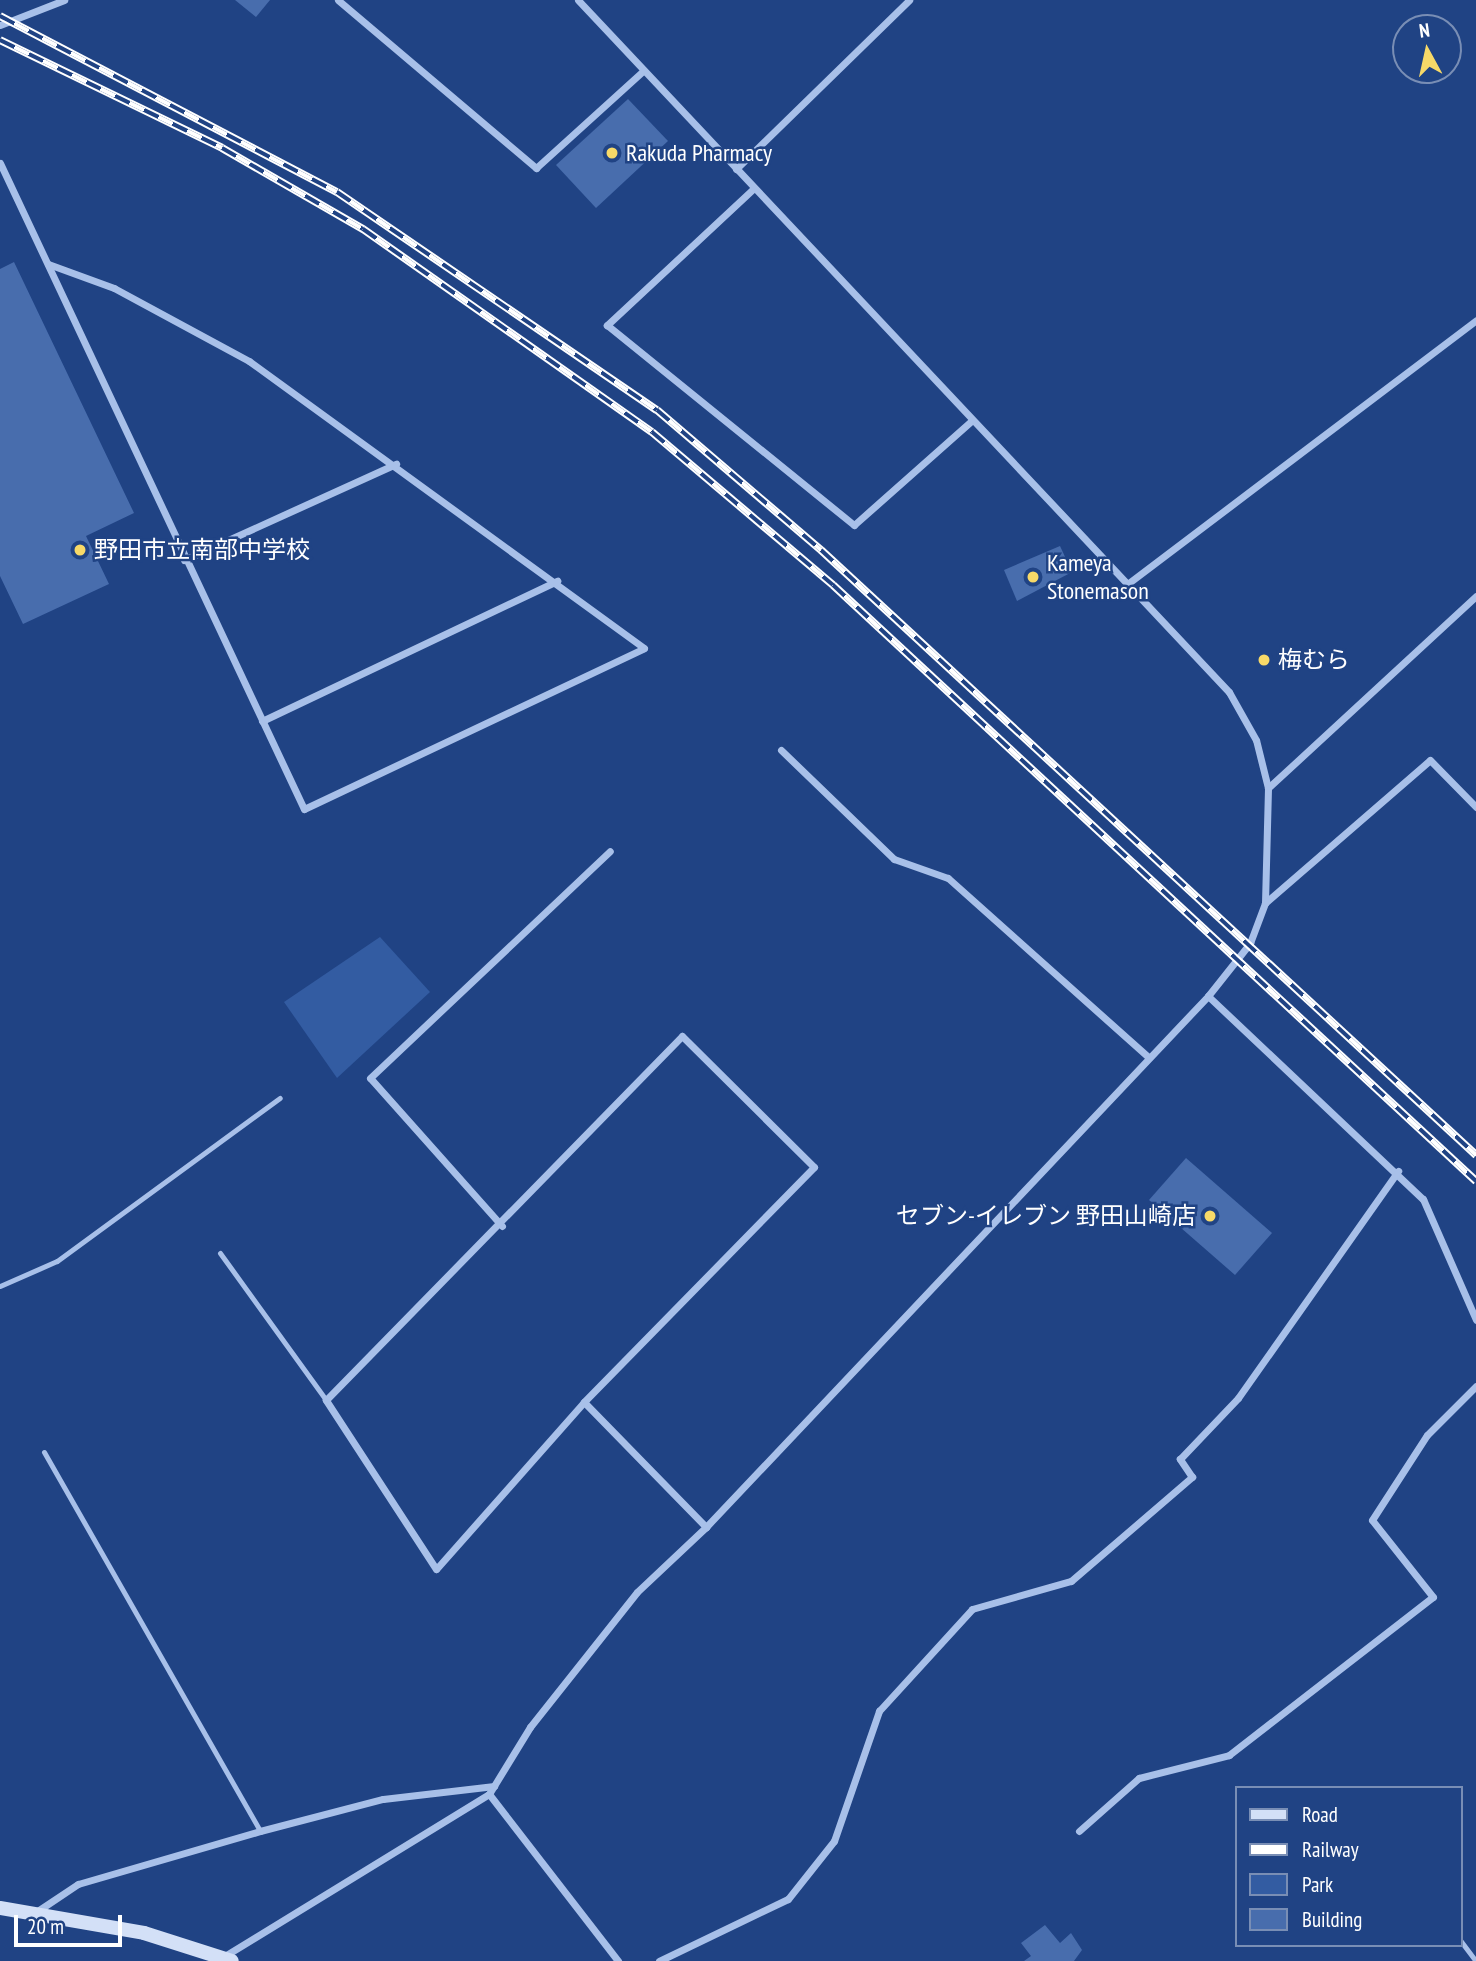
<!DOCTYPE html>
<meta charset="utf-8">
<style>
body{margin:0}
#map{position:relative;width:1476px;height:1961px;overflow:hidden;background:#204384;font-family:"PT Sans Narrow","Noto Sans JP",sans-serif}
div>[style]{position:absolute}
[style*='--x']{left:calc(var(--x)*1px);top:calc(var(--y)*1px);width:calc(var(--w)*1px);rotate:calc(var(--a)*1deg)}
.green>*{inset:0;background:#335ca2}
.building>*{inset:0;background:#486dad}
.lane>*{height:5px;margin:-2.5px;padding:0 2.5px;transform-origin:2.5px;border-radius:2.5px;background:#a8c0e9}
.street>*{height:7px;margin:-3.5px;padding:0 3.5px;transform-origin:3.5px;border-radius:3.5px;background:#a8c0e9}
.secondary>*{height:14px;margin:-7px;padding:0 7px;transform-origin:7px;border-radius:7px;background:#d3e0f7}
.rail>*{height:8px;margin-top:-4px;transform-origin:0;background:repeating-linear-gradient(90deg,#204384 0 16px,#fff 0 32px);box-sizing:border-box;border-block:2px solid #fff}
.dots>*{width:19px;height:19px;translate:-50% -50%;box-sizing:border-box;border:4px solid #204384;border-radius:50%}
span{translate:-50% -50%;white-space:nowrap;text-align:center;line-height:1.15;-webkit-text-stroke:5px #204384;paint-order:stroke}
.poi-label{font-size:24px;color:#fff}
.left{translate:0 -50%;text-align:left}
.right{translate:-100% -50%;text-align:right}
.legend{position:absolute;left:1235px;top:1786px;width:228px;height:161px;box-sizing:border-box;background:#204384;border:2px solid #798eb5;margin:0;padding:9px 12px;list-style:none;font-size:21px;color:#fff}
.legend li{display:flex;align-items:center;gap:14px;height:35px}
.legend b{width:35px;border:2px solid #798eb5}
.north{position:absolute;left:1392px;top:14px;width:70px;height:70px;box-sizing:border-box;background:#204384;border:2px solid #798eb5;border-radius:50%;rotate:352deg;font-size:19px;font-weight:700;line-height:28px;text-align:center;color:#fff}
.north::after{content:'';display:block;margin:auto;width:24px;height:32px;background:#f7d968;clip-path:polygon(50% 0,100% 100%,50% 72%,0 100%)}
.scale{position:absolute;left:14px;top:1915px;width:108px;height:32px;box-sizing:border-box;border:4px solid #fff;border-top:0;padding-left:9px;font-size:21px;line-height:24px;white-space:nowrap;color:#fff;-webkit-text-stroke:5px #204384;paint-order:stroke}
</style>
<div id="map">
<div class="green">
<i style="clip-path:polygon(380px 937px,430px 992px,337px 1078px,284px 1002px)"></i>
</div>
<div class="building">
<i style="clip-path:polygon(235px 0,270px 0,256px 17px)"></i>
<i style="clip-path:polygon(628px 99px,668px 141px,596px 208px,556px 165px)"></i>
<i style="clip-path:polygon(14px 262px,134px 513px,86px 536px,109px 584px,23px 624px,0 576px,0 269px)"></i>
<i style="clip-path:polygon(1060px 546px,1072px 572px,1017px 601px,1004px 570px)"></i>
<i style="clip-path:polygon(1186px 1158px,1272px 1233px,1235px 1275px,1149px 1200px)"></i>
<i style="clip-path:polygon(1045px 1925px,1060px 1943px,1071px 1933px,1082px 1950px,1074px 1961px,1024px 1961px,1031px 1956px,1021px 1943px)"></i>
</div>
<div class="lane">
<i style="--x:220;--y:1253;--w:181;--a:54.2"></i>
<i style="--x:0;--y:1286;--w:62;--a:-23.7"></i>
<i style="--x:57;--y:1261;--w:276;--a:-36.2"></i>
<i style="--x:44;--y:1452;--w:436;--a:60.3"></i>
<i style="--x:1460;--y:1940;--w:26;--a:53"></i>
</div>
<div class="street">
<i style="--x:338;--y:0;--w:260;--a:40.3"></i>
<i style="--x:536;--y:168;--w:144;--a:-42.2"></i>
<i style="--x:0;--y:25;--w:69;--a:-21.3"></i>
<i style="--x:0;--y:163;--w:714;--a:64.8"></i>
<i style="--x:304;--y:809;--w:376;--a:-25.3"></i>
<i style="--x:644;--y:648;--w:488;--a:-144"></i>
<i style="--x:249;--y:361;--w:153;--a:-151.6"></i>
<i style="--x:114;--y:288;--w:70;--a:-160"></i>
<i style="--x:736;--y:169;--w:242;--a:-44.3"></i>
<i style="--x:753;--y:189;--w:200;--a:137"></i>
<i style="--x:607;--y:325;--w:318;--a:39"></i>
<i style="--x:854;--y:525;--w:157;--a:-41.6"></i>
<i style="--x:184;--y:560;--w:233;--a:-24.4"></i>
<i style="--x:1130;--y:582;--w:434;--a:-37.1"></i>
<i style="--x:262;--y:721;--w:327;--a:-25.4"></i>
<i style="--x:781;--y:750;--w:157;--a:44"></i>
<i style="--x:894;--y:859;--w:57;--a:19.4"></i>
<i style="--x:948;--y:878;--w:267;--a:41.8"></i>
<i style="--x:1268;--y:788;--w:283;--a:-42.7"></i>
<i style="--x:1265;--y:903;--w:218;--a:-40.9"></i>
<i style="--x:1430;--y:760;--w:66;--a:45.6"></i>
<i style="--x:1208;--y:996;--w:296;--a:43.4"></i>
<i style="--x:1423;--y:1199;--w:132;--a:66.3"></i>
<i style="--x:502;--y:1226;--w:198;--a:-131.7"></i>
<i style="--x:370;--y:1078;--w:330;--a:-43.4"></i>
<i style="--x:584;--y:1402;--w:223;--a:131.5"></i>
<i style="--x:436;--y:1569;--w:202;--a:-123.1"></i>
<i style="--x:326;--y:1400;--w:509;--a:-45.64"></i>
<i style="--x:682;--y:1036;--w:186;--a:44.8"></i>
<i style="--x:814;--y:1167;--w:329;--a:134.4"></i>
<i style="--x:584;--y:1402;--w:175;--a:45.7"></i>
<i style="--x:489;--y:1794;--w:211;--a:52.3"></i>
<i style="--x:1079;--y:1831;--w:80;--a:-41.5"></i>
<i style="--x:1139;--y:1778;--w:93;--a:-14.3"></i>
<i style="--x:1229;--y:1755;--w:258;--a:-37.8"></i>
<i style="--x:1433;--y:1597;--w:98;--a:-128.4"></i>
<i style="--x:1372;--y:1520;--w:101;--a:-57.1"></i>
<i style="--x:1427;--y:1435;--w:69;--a:-45"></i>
<i style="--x:39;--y:1910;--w:47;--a:-33.7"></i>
<i style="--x:78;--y:1884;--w:190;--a:-16.2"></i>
<i style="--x:260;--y:1831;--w:127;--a:-14.6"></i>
<i style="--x:383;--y:1799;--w:112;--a:-6.7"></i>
<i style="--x:223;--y:1957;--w:312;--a:-31.5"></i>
<i style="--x:489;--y:1794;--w:79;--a:-58.5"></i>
<i style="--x:530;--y:1727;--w:172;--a:-51.6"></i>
<i style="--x:637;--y:1592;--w:95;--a:-43.3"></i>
<i style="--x:706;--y:1527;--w:731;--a:-46.61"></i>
<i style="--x:1208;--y:996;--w:68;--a:-51.6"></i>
<i style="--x:1250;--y:943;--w:43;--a:-69.4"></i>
<i style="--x:1265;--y:903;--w:115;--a:-88.5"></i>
<i style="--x:1268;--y:788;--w:49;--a:-104"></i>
<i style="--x:1256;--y:740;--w:55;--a:-119.4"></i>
<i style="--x:1229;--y:692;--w:950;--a:-133.25"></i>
<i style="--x:659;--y:1961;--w:143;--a:-25.7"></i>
<i style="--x:788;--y:1899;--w:74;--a:-51.6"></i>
<i style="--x:834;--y:1841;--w:138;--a:-70.9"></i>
<i style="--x:879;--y:1711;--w:138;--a:-47.6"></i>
<i style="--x:972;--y:1609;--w:103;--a:-15.8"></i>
<i style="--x:1071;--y:1581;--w:160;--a:-40.7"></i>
<i style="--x:1192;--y:1477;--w:22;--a:-124"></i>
<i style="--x:1180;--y:1459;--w:84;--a:-46.4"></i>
<i style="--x:1238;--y:1398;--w:278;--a:-54.8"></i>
</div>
<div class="secondary">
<i style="--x:0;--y:1908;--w:146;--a:9.8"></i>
<i style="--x:144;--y:1933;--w:92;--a:17.7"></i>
</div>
<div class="rail">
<i style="--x:0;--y:16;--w:380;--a:27.6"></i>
<i style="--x:337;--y:192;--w:387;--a:34.3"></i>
<i style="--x:657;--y:410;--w:216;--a:40.5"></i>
<i style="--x:821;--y:550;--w:892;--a:42.73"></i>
<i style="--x:0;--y:40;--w:247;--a:25.9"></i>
<i style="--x:222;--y:148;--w:163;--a:29.9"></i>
<i style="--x:363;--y:229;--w:353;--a:35.1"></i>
<i style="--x:652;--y:432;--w:237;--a:40.2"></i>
<i style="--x:833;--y:585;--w:877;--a:42.83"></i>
</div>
<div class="dots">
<i style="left:612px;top:153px;background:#f7d968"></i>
<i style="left:80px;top:550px;background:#f7d968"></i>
<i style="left:1033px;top:577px;background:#f7d968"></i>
<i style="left:1264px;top:660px;background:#f7d968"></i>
<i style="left:1210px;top:1216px;background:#f7d968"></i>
</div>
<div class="poi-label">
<span class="left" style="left:626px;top:153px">Rakuda Pharmacy</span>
<span class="left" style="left:94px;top:550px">野田市立南部中学校</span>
<span class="left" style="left:1047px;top:577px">Kameya<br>Stonemason</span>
<span class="left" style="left:1278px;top:660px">梅むら</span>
<span class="right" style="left:1196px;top:1216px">セブン-イレブン 野田山崎店</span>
</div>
<ul class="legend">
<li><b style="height:9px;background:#d3e0f7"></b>Road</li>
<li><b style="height:9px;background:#fff"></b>Railway</li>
<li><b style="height:19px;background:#335ca2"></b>Park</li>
<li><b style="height:19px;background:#486dad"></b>Building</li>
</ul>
<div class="north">N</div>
<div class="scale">20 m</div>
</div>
